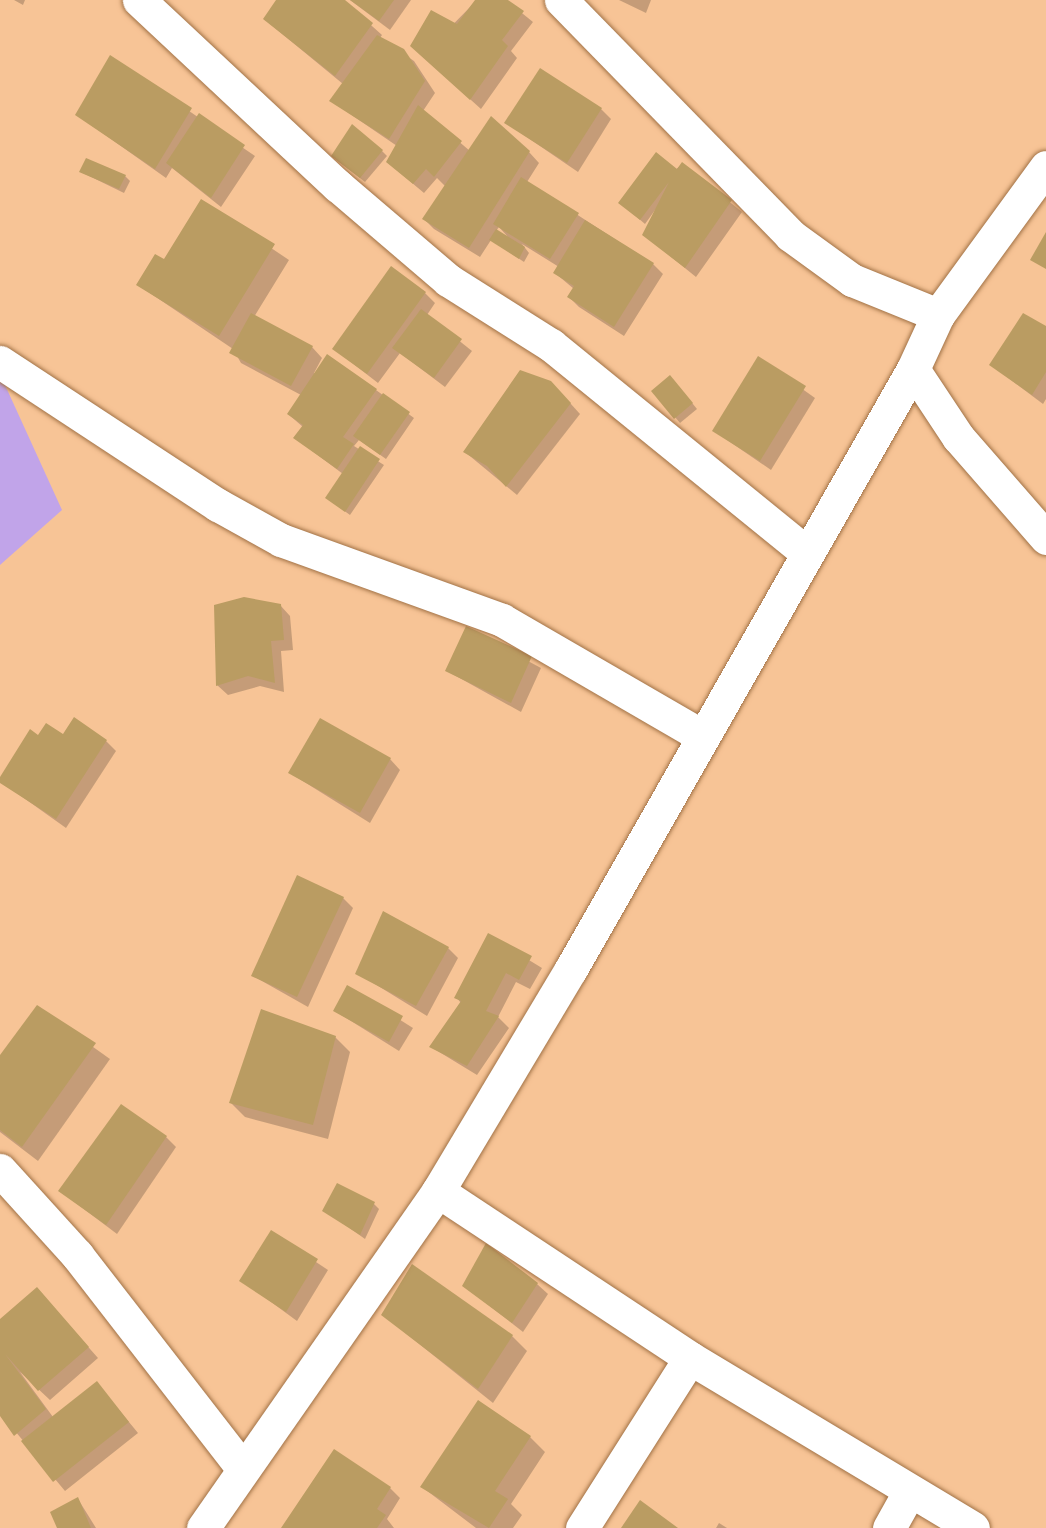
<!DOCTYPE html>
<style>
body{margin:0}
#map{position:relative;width:1046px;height:1528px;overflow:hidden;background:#f7c496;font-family:"PT Sans",sans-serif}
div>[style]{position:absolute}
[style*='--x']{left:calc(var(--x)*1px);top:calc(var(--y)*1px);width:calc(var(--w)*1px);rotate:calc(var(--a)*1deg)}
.green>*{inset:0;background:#c1a4e9}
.shadow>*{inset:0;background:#0003}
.building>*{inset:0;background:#ba9c62}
.roads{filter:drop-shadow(0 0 2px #a17246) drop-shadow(0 0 2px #a17246)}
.street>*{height:33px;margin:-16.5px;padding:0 16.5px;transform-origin:16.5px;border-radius:16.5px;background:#fff}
span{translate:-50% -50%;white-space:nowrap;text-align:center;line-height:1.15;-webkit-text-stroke:4.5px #fdeddf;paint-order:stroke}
</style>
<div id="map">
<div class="green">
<i style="clip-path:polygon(0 374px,62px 510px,0 565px)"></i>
</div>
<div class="shadow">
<i style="clip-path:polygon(14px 0,25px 0,23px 5px)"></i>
<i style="clip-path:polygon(evenodd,278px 0,343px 0,382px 35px,380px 38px,414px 61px,435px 93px,423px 111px,470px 151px,529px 152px,539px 163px,527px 182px,653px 264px,663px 274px,624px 336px,579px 307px,569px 297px,574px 289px,555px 273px,559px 267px,522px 244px,529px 253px,524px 262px,491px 240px,480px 257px,434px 229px,424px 219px,446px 187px,437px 178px,424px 193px,387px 162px,397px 146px,331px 101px,343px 84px,264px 19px,278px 0,499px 227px,508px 237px,496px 231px,499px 227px)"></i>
<i style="clip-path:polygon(350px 0,411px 0,390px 30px)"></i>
<i style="clip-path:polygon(477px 0,506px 0,533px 22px,511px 51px,517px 58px,481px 109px,422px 56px)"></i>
<i style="clip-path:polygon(619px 0,651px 0,646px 13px)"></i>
<i style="clip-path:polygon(110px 57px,255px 156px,221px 207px,172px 168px,166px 178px,77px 115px)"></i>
<i style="clip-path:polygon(601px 109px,611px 119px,578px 172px,506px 123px)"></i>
<i style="clip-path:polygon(382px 151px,387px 156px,365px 182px,338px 161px)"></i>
<i style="clip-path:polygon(683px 164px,742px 212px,696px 277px,644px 235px,663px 199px,645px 224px,625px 207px)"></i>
<i style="clip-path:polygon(81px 172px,125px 176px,130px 181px,124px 193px)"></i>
<i style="clip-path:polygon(201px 201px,289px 260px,254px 317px,312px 347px,322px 358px,314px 373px,376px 390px,414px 418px,386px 459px,359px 440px,354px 446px,384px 465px,350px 515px,332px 502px,343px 474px,295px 438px,303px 427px,288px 414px,301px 395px,241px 363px,233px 349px,138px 285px,164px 261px)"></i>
<i style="clip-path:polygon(425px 293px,435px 303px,427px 315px,472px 351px,445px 387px,400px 353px,378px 383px,334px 349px)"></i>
<i style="clip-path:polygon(1046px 327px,1046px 399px,1043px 404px,991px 365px)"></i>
<i style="clip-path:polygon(759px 358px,815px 398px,771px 470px,714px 431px)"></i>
<i style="clip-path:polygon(675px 382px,697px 409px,680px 423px,653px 391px)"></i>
<i style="clip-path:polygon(561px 393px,580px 414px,517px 495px,465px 452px)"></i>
<i style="clip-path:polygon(280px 605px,290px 616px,293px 650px,281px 651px,284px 692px,260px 686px,228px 695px,217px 685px)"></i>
<i style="clip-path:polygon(467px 628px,541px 668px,521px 712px,447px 671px)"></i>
<i style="clip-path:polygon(64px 736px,106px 741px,116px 751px,66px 828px,0 781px,39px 737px)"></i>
<i style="clip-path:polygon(390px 759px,400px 770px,370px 823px,290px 773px)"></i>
<i style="clip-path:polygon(343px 898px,353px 908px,308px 1007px,253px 976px)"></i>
<i style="clip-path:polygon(488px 935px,542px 968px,530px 989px,516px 982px,498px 1017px,509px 1028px,477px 1075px,431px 1047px,461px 1003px,456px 997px)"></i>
<i style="clip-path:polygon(448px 948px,458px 958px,427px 1016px,357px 973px)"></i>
<i style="clip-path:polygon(348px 987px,413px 1028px,399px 1051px,335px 1011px)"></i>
<i style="clip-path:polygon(37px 1007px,110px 1059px,38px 1161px,0 1132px,0 1057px)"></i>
<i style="clip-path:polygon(335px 1037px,350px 1052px,328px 1139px,245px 1117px,230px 1102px)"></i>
<i style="clip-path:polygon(166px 1137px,176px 1147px,117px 1234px,60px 1191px)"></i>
<i style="clip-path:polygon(374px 1204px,379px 1209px,365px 1239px,324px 1210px)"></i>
<i style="clip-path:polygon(271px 1232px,328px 1270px,297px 1321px,241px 1280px)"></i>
<i style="clip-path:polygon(537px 1284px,548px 1294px,523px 1332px,464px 1286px)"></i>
<i style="clip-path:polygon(37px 1289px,98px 1358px,50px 1400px,20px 1372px,53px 1417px,97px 1383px,138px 1433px,65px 1491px,0 1413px,0 1321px)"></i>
<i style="clip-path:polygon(383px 1315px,512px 1336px,527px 1351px,493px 1403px)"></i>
<i style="clip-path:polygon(530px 1437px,545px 1452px,511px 1504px,522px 1515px,513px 1528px,476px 1528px,422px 1487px)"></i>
<i style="clip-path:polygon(390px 1488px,400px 1498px,387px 1519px,394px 1528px,283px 1528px)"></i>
<i style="clip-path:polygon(78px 1499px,96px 1528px,58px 1528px)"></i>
<i style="clip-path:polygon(719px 1523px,727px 1528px,716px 1528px)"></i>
</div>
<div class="building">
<i style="clip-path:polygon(276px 0,345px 0,373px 23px,335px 76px,263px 19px)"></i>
<i style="clip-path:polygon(350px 0,394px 0,379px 21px)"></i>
<i style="clip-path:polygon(475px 0,508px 0,524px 11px,502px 40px,508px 46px,470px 100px,410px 46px,431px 10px,457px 24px)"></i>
<i style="clip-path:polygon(377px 35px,404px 49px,425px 81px,389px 139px,329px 101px)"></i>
<i style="clip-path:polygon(110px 55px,192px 108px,155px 169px,75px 115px)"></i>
<i style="clip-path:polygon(540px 68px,602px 108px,567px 163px,504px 123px)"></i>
<i style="clip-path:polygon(418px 105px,462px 141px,434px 177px,426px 169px,413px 184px,386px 162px)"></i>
<i style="clip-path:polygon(199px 113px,245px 145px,211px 198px,166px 163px)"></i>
<i style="clip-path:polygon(491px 116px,530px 151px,469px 248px,422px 219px)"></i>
<i style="clip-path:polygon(352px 124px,383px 150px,360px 178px,331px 156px)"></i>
<i style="clip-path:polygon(656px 152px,677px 169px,682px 162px,732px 200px,685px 268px,642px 235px,669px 182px,640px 220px,618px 203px)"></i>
<i style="clip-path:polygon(86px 158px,126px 175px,119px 189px,79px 172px)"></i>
<i style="clip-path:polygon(521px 177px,579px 213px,550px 259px,493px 224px)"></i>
<i style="clip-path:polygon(201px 199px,275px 244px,219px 336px,136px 285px,155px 254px,164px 259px)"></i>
<i style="clip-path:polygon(585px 220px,654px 263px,614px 327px,567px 297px,574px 286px,553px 273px)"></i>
<i style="clip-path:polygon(496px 229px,525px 247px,519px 259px,489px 240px)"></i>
<i style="clip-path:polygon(1046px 232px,1046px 269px,1030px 260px)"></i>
<i style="clip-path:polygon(391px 266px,426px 292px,367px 374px,332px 349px)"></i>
<i style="clip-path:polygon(421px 309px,462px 339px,434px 378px,392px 348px)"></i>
<i style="clip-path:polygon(251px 313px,313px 346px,291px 386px,229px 353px)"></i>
<i style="clip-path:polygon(1023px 313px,1046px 326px,1046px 372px,1032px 395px,989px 365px)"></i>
<i style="clip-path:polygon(327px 354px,377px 389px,343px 437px,354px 444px,337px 469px,293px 438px,303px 425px,287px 414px)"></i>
<i style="clip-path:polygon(758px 356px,806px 386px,760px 461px,712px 431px)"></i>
<i style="clip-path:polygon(520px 370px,551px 381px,571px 403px,506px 487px,487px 466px,463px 452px)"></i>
<i style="clip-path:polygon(670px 375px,693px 403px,674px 419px,651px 391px)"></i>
<i style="clip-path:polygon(383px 393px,410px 412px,380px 455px,353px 436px)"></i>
<i style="clip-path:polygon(360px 446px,380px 459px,345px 512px,325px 498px)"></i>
<i style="clip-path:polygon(244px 597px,281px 604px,284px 640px,271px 641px,275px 683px,248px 676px,216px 686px,214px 605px)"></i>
<i style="clip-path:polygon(466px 626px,532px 656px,511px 703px,445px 671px)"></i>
<i style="clip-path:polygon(74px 717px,107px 740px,56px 819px,0 783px,0 777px,30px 729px,38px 735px,46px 723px,63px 734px)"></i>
<i style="clip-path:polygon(320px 718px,391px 758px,360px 813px,288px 773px)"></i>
<i style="clip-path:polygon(297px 875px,344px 897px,297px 997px,251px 976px)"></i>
<i style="clip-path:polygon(383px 911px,449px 947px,416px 1006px,355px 974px)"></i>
<i style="clip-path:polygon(488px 933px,532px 956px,519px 980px,506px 973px,486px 1011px,499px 1016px,467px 1066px,429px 1047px,461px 1001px,454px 998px)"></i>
<i style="clip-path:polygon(347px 985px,403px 1016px,389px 1042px,333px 1011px)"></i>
<i style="clip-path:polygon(37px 1005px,96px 1043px,22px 1147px,0 1130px,0 1055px)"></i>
<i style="clip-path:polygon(261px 1009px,336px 1036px,313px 1125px,229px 1103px)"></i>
<i style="clip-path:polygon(121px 1104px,167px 1136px,106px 1225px,58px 1191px)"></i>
<i style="clip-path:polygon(337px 1183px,375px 1202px,360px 1235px,322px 1211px)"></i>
<i style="clip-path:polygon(271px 1230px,318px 1259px,286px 1312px,239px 1281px)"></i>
<i style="clip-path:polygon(486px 1243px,538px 1283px,512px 1323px,462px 1286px)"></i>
<i style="clip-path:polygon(412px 1264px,513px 1335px,478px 1389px,381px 1315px)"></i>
<i style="clip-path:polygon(37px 1287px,89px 1347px,38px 1391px,5px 1354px,46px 1409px,14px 1436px,0 1416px,0 1319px)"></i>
<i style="clip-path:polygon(97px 1381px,129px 1422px,53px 1482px,21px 1441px)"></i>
<i style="clip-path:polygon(478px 1400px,531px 1436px,495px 1491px,508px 1499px,489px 1528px,420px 1487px)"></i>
<i style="clip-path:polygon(334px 1449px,391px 1487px,377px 1509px,386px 1515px,377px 1528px,281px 1528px)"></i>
<i style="clip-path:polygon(78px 1497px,91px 1528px,57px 1528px,50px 1512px)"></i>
<i style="clip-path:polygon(640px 1500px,678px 1528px,621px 1528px)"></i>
</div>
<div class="roads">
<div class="street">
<i style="--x:139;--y:0;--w:272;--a:43.1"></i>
<i style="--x:338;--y:186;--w:145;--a:40.5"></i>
<i style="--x:448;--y:280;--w:122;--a:32.3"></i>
<i style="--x:551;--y:345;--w:328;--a:39.1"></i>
<i style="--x:561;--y:0;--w:328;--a:45.7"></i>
<i style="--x:790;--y:235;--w:77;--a:36"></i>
<i style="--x:852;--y:280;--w:93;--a:22.1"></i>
<i style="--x:0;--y:362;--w:261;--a:33.3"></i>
<i style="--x:218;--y:505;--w:72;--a:29.1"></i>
<i style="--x:281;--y:540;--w:235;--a:19.9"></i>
<i style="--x:502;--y:620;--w:231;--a:30.1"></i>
<i style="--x:913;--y:369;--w:82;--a:56.5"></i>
<i style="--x:958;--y:437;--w:134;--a:48.9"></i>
<i style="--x:0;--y:1170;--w:115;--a:47.8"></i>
<i style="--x:77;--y:1255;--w:269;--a:52.2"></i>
<i style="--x:438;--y:1191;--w:302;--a:33.5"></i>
<i style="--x:690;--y:1358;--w:330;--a:31"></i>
<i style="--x:203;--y:1528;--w:411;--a:-55.1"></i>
<i style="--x:438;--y:1191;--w:259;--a:-59.1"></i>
<i style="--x:571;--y:969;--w:691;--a:-60.32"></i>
<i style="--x:913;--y:369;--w:60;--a:-65.2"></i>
<i style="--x:938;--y:315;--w:183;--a:-53.9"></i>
<i style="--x:582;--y:1528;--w:201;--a:-57.6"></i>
<i style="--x:889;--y:1528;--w:41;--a:-60.9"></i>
</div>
</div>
</div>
